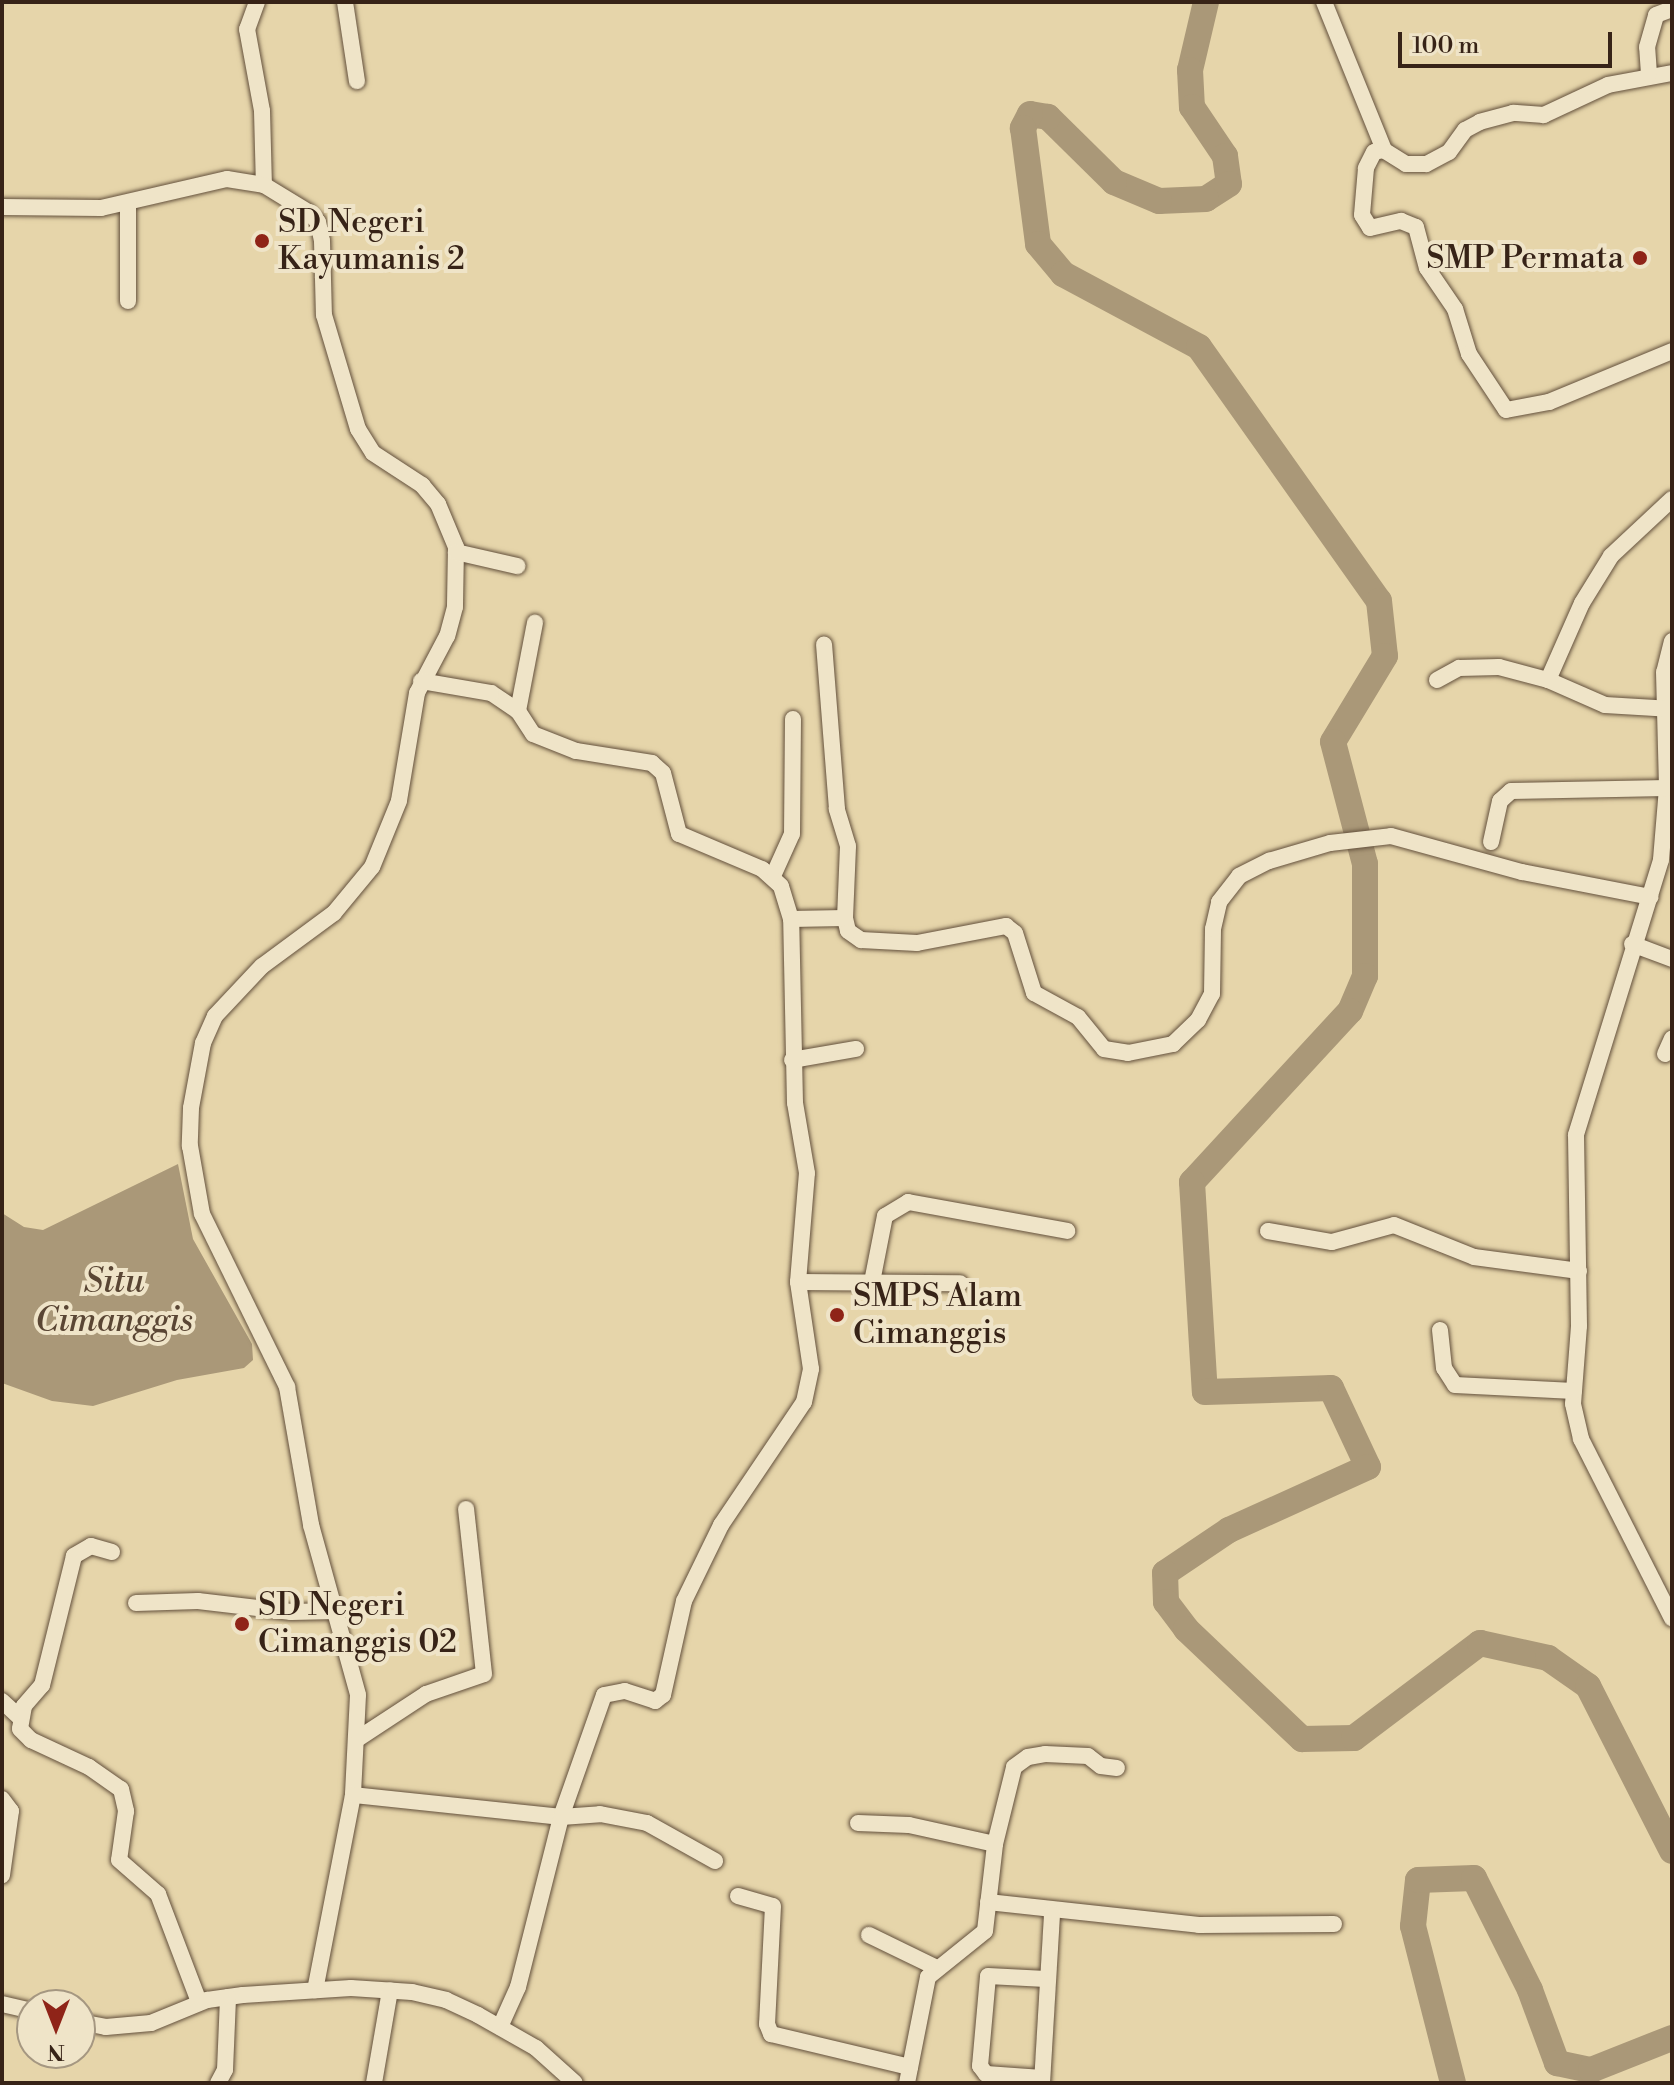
<!DOCTYPE html>
<style>
body{margin:0}
#map{position:relative;width:1674px;height:2085px;overflow:hidden;background:#e6d5aa;font-family:"Libre Bodoni",serif}
div>[style]{position:absolute}
[style*='--x']{left:calc(var(--x)*1px);top:calc(var(--y)*1px);width:calc(var(--w)*1px);rotate:calc(var(--a)*1deg)}
.water>*{inset:0;background:#aa9878}
.river>*{height:26px;margin:-13px;padding:0 13px;transform-origin:13px;border-radius:13px;background:#aa9878}
.roads{filter:drop-shadow(0 0 2px #63503c) drop-shadow(0 0 2px #63503c)}
.street>*{height:16px;margin:-8px;padding:0 8px;transform-origin:8px;border-radius:8px;background:#efe4c8}
.dots>*{width:22px;height:22px;translate:-50% -50%;box-sizing:border-box;border:4px solid #efe4c8;border-radius:50%}
span{translate:-50% -50%;white-space:nowrap;text-align:center;line-height:1.15;-webkit-text-stroke:8px #efe4c8;paint-order:stroke}
.poi-label{font-size:32px;color:#372317}
.left{translate:0 -50%;text-align:left}
.right{translate:-100% -50%;text-align:right}
.water-label{font-size:34px;color:#5a4634;font-style:italic}
.frame{position:absolute;inset:0;border:4px solid #372317;pointer-events:none}
.north{position:absolute;left:16px;top:1989px;width:80px;height:80px;box-sizing:border-box;background:#efe4c8;border:2px solid #a59781;border-radius:50%;rotate:180deg;font-size:22px;font-weight:700;line-height:32px;text-align:center;color:#372317}
.north::after{content:'';display:block;margin:auto;width:28px;height:36px;background:#8f2418;clip-path:polygon(50% 0,100% 100%,50% 72%,0 100%)}
.scale{position:absolute;left:1398px;top:32px;width:214px;height:36px;box-sizing:border-box;border:4px solid #372317;border-top:0;padding-left:10px;font-size:24px;line-height:28px;white-space:nowrap;color:#372317;-webkit-text-stroke:6px #efe4c8;paint-order:stroke}
</style>
<div id="map">
<div class="water">
<i style="clip-path:polygon(178px 1164px,193px 1239px,252px 1344px,253px 1360px,244px 1368px,177px 1380px,93px 1406px,52px 1401px,2px 1383px,2px 1213px,24px 1227px,43px 1230px)"></i>
</div>
<div class="river">
<i style="--x:1206;--y:2;--w:70;--a:103.2"></i>
<i style="--x:1190;--y:70;--w:37;--a:87"></i>
<i style="--x:1192;--y:107;--w:59;--a:56"></i>
<i style="--x:1225;--y:156;--w:28;--a:82"></i>
<i style="--x:1229;--y:184;--w:27;--a:147"></i>
<i style="--x:1206;--y:199;--w:47;--a:177.6"></i>
<i style="--x:1159;--y:201;--w:49;--a:-157.1"></i>
<i style="--x:1114;--y:182;--w:93;--a:-135.4"></i>
<i style="--x:1048;--y:117;--w:18;--a:-171"></i>
<i style="--x:1030;--y:114;--w:16;--a:117"></i>
<i style="--x:1023;--y:128;--w:117;--a:82.6"></i>
<i style="--x:1038;--y:244;--w:39;--a:50"></i>
<i style="--x:1063;--y:274;--w:154;--a:28.2"></i>
<i style="--x:1199;--y:347;--w:311;--a:54.7"></i>
<i style="--x:1379;--y:601;--w:55;--a:83.8"></i>
<i style="--x:1385;--y:656;--w:100;--a:121.2"></i>
<i style="--x:1333;--y:742;--w:126;--a:75.3"></i>
<i style="--x:1365;--y:864;--w:112;--a:90"></i>
<i style="--x:1365;--y:976;--w:38;--a:113"></i>
<i style="--x:1350;--y:1011;--w:233;--a:132.7"></i>
<i style="--x:1192;--y:1182;--w:210;--a:86.5"></i>
<i style="--x:1205;--y:1392;--w:126;--a:-1.8"></i>
<i style="--x:1331;--y:1388;--w:87;--a:64.9"></i>
<i style="--x:1368;--y:1467;--w:153;--a:155.6"></i>
<i style="--x:1229;--y:1530;--w:77;--a:146.1"></i>
<i style="--x:1165;--y:1573;--w:29;--a:88"></i>
<i style="--x:1166;--y:1602;--w:34;--a:53"></i>
<i style="--x:1186;--y:1629;--w:160;--a:43.5"></i>
<i style="--x:1302;--y:1739;--w:52;--a:-1.1"></i>
<i style="--x:1354;--y:1738;--w:158;--a:-37"></i>
<i style="--x:1480;--y:1643;--w:70;--a:12.4"></i>
<i style="--x:1548;--y:1658;--w:49;--a:35"></i>
<i style="--x:1588;--y:1686;--w:185;--a:63"></i>
<i style="--x:1453;--y:2083;--w:162;--a:-104.3"></i>
<i style="--x:1413;--y:1926;--w:46;--a:-83.8"></i>
<i style="--x:1418;--y:1880;--w:56;--a:-2"></i>
<i style="--x:1474;--y:1878;--w:125;--a:63.4"></i>
<i style="--x:1530;--y:1990;--w:78;--a:69.7"></i>
<i style="--x:1557;--y:2063;--w:35;--a:12"></i>
<i style="--x:1591;--y:2070;--w:87;--a:-21.6"></i>
</div>
<div class="roads">
<div class="street">
<i style="--x:257;--y:2;--w:29;--a:110"></i>
<i style="--x:247;--y:29;--w:83;--a:79.6"></i>
<i style="--x:262;--y:111;--w:74;--a:88.5"></i>
<i style="--x:345;--y:2;--w:80;--a:81.4"></i>
<i style="--x:1324;--y:2;--w:160;--a:67.9"></i>
<i style="--x:1672;--y:73;--w:65;--a:169.4"></i>
<i style="--x:1608;--y:85;--w:71;--a:154.9"></i>
<i style="--x:1544;--y:115;--w:31;--a:-176"></i>
<i style="--x:1513;--y:113;--w:34;--a:165"></i>
<i style="--x:1480;--y:122;--w:17;--a:152"></i>
<i style="--x:1465;--y:130;--w:27;--a:126"></i>
<i style="--x:1449;--y:152;--w:26;--a:152"></i>
<i style="--x:1426;--y:164;--w:20;--a:180"></i>
<i style="--x:1406;--y:164;--w:26;--a:-148"></i>
<i style="--x:1384;--y:150;--w:10;--a:169"></i>
<i style="--x:1374;--y:152;--w:18;--a:117"></i>
<i style="--x:1366;--y:168;--w:47;--a:94.9"></i>
<i style="--x:1362;--y:215;--w:15;--a:58"></i>
<i style="--x:1370;--y:228;--w:32;--a:-13"></i>
<i style="--x:1401;--y:221;--w:16;--a:22"></i>
<i style="--x:1416;--y:227;--w:42;--a:75"></i>
<i style="--x:1427;--y:268;--w:50;--a:55.7"></i>
<i style="--x:1455;--y:309;--w:47;--a:72.7"></i>
<i style="--x:1469;--y:354;--w:67;--a:56.5"></i>
<i style="--x:1506;--y:410;--w:44;--a:-10.5"></i>
<i style="--x:1549;--y:402;--w:133;--a:-22.5"></i>
<i style="--x:1649;--y:74;--w:27;--a:-94"></i>
<i style="--x:1647;--y:47;--w:33;--a:-74"></i>
<i style="--x:1656;--y:15;--w:17;--a:-21"></i>
<i style="--x:128;--y:203;--w:98;--a:90"></i>
<i style="--x:2;--y:207;--w:99;--a:0.6"></i>
<i style="--x:101;--y:208;--w:129;--a:-13"></i>
<i style="--x:227;--y:179;--w:37;--a:9"></i>
<i style="--x:264;--y:185;--w:52;--a:31.5"></i>
<i style="--x:308;--y:212;--w:14;--a:45"></i>
<i style="--x:318;--y:222;--w:19;--a:78"></i>
<i style="--x:322;--y:241;--w:74;--a:88.5"></i>
<i style="--x:324;--y:315;--w:119;--a:73.4"></i>
<i style="--x:358;--y:429;--w:28;--a:58"></i>
<i style="--x:373;--y:453;--w:59;--a:33.1"></i>
<i style="--x:422;--y:485;--w:25;--a:50"></i>
<i style="--x:438;--y:504;--w:47;--a:67.3"></i>
<i style="--x:456;--y:547;--w:60;--a:91"></i>
<i style="--x:455;--y:607;--w:30;--a:105"></i>
<i style="--x:447;--y:636;--w:64;--a:117.8"></i>
<i style="--x:417;--y:693;--w:109;--a:99.5"></i>
<i style="--x:399;--y:801;--w:71;--a:112.2"></i>
<i style="--x:372;--y:867;--w:60;--a:129.6"></i>
<i style="--x:334;--y:913;--w:89;--a:143.6"></i>
<i style="--x:262;--y:966;--w:69;--a:133.2"></i>
<i style="--x:215;--y:1016;--w:30;--a:114"></i>
<i style="--x:203;--y:1043;--w:66;--a:100.5"></i>
<i style="--x:191;--y:1108;--w:38;--a:92"></i>
<i style="--x:190;--y:1146;--w:69;--a:80"></i>
<i style="--x:202;--y:1214;--w:193;--a:63.8"></i>
<i style="--x:287;--y:1387;--w:140;--a:80.1"></i>
<i style="--x:311;--y:1525;--w:176;--a:74.5"></i>
<i style="--x:358;--y:1695;--w:100;--a:92.9"></i>
<i style="--x:353;--y:1795;--w:199;--a:101"></i>
<i style="--x:456;--y:552;--w:63;--a:12.9"></i>
<i style="--x:1672;--y:641;--w:32;--a:104"></i>
<i style="--x:1664;--y:672;--w:116;--a:88.5"></i>
<i style="--x:1667;--y:788;--w:72;--a:94.8"></i>
<i style="--x:1661;--y:860;--w:288;--a:107.2"></i>
<i style="--x:1576;--y:1135;--w:191;--a:89.1"></i>
<i style="--x:1579;--y:1326;--w:78;--a:94.4"></i>
<i style="--x:1573;--y:1404;--w:36;--a:77"></i>
<i style="--x:1581;--y:1439;--w:201;--a:63.1"></i>
<i style="--x:1437;--y:680;--w:25;--a:-29"></i>
<i style="--x:1459;--y:668;--w:40;--a:-1.4"></i>
<i style="--x:1499;--y:667;--w:51;--a:14.9"></i>
<i style="--x:1548;--y:680;--w:62;--a:23.7"></i>
<i style="--x:1605;--y:705;--w:67;--a:3.4"></i>
<i style="--x:1548;--y:680;--w:84;--a:-66.2"></i>
<i style="--x:1582;--y:603;--w:55;--a:-58.3"></i>
<i style="--x:1611;--y:556;--w:83;--a:-43.1"></i>
<i style="--x:518;--y:711;--w:90;--a:-79.1"></i>
<i style="--x:1491;--y:842;--w:42;--a:-77.6"></i>
<i style="--x:1500;--y:801;--w:15;--a:-42"></i>
<i style="--x:1511;--y:791;--w:156;--a:-1.1"></i>
<i style="--x:773;--y:876;--w:46;--a:-65.7"></i>
<i style="--x:792;--y:834;--w:115;--a:-89.5"></i>
<i style="--x:845;--y:918;--w:13;--a:77"></i>
<i style="--x:848;--y:931;--w:16;--a:35"></i>
<i style="--x:861;--y:940;--w:56;--a:3.1"></i>
<i style="--x:917;--y:943;--w:91;--a:-10.8"></i>
<i style="--x:1006;--y:926;--w:11;--a:38"></i>
<i style="--x:1015;--y:933;--w:63;--a:72.4"></i>
<i style="--x:1034;--y:993;--w:50;--a:28.6"></i>
<i style="--x:1078;--y:1017;--w:41;--a:50.9"></i>
<i style="--x:1104;--y:1049;--w:24;--a:9"></i>
<i style="--x:1128;--y:1053;--w:46;--a:-11.3"></i>
<i style="--x:1173;--y:1044;--w:35;--a:-44"></i>
<i style="--x:1198;--y:1020;--w:30;--a:-62"></i>
<i style="--x:1212;--y:994;--w:65;--a:-89.1"></i>
<i style="--x:1213;--y:929;--w:28;--a:-77"></i>
<i style="--x:1219;--y:902;--w:33;--a:-52"></i>
<i style="--x:1239;--y:876;--w:34;--a:-27"></i>
<i style="--x:1269;--y:861;--w:64;--a:-16.4"></i>
<i style="--x:1330;--y:843;--w:61;--a:-6.5"></i>
<i style="--x:1391;--y:836;--w:136;--a:15.4"></i>
<i style="--x:1522;--y:872;--w:131;--a:11"></i>
<i style="--x:791;--y:919;--w:54;--a:-1.1"></i>
<i style="--x:845;--y:918;--w:72;--a:-87.6"></i>
<i style="--x:848;--y:846;--w:39;--a:-107"></i>
<i style="--x:837;--y:809;--w:165;--a:-94.5"></i>
<i style="--x:1632;--y:944;--w:43;--a:20.6"></i>
<i style="--x:1665;--y:1054;--w:17;--a:-66"></i>
<i style="--x:792;--y:1060;--w:65;--a:-9.8"></i>
<i style="--x:1268;--y:1231;--w:65;--a:9.8"></i>
<i style="--x:1332;--y:1242;--w:64;--a:-15.3"></i>
<i style="--x:1394;--y:1225;--w:86;--a:21.8"></i>
<i style="--x:1474;--y:1257;--w:106;--a:7.6"></i>
<i style="--x:798;--y:1282;--w:162;--a:0.4"></i>
<i style="--x:872;--y:1282;--w:67;--a:-78.9"></i>
<i style="--x:885;--y:1216;--w:27;--a:-31"></i>
<i style="--x:908;--y:1202;--w:162;--a:10.3"></i>
<i style="--x:1440;--y:1330;--w:38;--a:84"></i>
<i style="--x:1444;--y:1368;--w:20;--a:57"></i>
<i style="--x:1455;--y:1385;--w:119;--a:2.9"></i>
<i style="--x:112;--y:1552;--w:22;--a:-164"></i>
<i style="--x:91;--y:1546;--w:20;--a:150"></i>
<i style="--x:74;--y:1556;--w:133;--a:103.9"></i>
<i style="--x:42;--y:1685;--w:28;--a:131"></i>
<i style="--x:24;--y:1706;--w:23;--a:100"></i>
<i style="--x:20;--y:1729;--w:16;--a:45"></i>
<i style="--x:31;--y:1740;--w:64;--a:25"></i>
<i style="--x:89;--y:1767;--w:39;--a:35"></i>
<i style="--x:121;--y:1789;--w:23;--a:77"></i>
<i style="--x:126;--y:1811;--w:49;--a:98.1"></i>
<i style="--x:119;--y:1860;--w:52;--a:41.1"></i>
<i style="--x:158;--y:1894;--w:116;--a:69.2"></i>
<i style="--x:136;--y:1603;--w:62;--a:-1.8"></i>
<i style="--x:198;--y:1601;--w:94;--a:6.7"></i>
<i style="--x:291;--y:1612;--w:46;--a:-1.2"></i>
<i style="--x:2;--y:1701;--w:23;--a:43"></i>
<i style="--x:359;--y:1738;--w:80;--a:-33.3"></i>
<i style="--x:426;--y:1694;--w:61;--a:-19"></i>
<i style="--x:484;--y:1674;--w:166;--a:-96.2"></i>
<i style="--x:353;--y:1795;--w:209;--a:6"></i>
<i style="--x:561;--y:1817;--w:129;--a:-70.6"></i>
<i style="--x:604;--y:1695;--w:21;--a:-11"></i>
<i style="--x:625;--y:1691;--w:32;--a:18"></i>
<i style="--x:655;--y:1701;--w:10;--a:-37"></i>
<i style="--x:663;--y:1695;--w:96;--a:-77.4"></i>
<i style="--x:684;--y:1601;--w:85;--a:-64"></i>
<i style="--x:721;--y:1525;--w:148;--a:-56"></i>
<i style="--x:804;--y:1402;--w:34;--a:-78"></i>
<i style="--x:811;--y:1369;--w:88;--a:-98.5"></i>
<i style="--x:798;--y:1282;--w:109;--a:-85.3"></i>
<i style="--x:807;--y:1173;--w:71;--a:-99.7"></i>
<i style="--x:795;--y:1103;--w:184;--a:-91.2"></i>
<i style="--x:791;--y:919;--w:34;--a:-107"></i>
<i style="--x:781;--y:886;--w:25;--a:-138"></i>
<i style="--x:762;--y:869;--w:90;--a:-157.1"></i>
<i style="--x:679;--y:834;--w:63;--a:-104.7"></i>
<i style="--x:663;--y:773;--w:15;--a:-138"></i>
<i style="--x:652;--y:763;--w:77;--a:-171"></i>
<i style="--x:576;--y:751;--w:46;--a:-158.4"></i>
<i style="--x:533;--y:734;--w:27;--a:-123"></i>
<i style="--x:518;--y:711;--w:32;--a:-146"></i>
<i style="--x:491;--y:693;--w:71;--a:-170.3"></i>
<i style="--x:2;--y:1799;--w:15;--a:53"></i>
<i style="--x:11;--y:1811;--w:65;--a:98"></i>
<i style="--x:858;--y:1823;--w:51;--a:2.2"></i>
<i style="--x:909;--y:1825;--w:88;--a:12.5"></i>
<i style="--x:738;--y:1896;--w:36;--a:16"></i>
<i style="--x:773;--y:1906;--w:118;--a:92.9"></i>
<i style="--x:767;--y:2024;--w:11;--a:68"></i>
<i style="--x:771;--y:2034;--w:143;--a:13.4"></i>
<i style="--x:988;--y:1902;--w:212;--a:6.2"></i>
<i style="--x:1199;--y:1925;--w:135;--a:-0.4"></i>
<i style="--x:869;--y:1935;--w:73;--a:25.9"></i>
<i style="--x:2;--y:2004;--w:31;--a:13"></i>
<i style="--x:80;--y:2022;--w:26;--a:11"></i>
<i style="--x:106;--y:2027;--w:45;--a:-5.1"></i>
<i style="--x:151;--y:2023;--w:61;--a:-22.3"></i>
<i style="--x:207;--y:2000;--w:36;--a:-8"></i>
<i style="--x:243;--y:1995;--w:108;--a:-3.7"></i>
<i style="--x:351;--y:1988;--w:61;--a:3.8"></i>
<i style="--x:412;--y:1992;--w:35;--a:13"></i>
<i style="--x:446;--y:2000;--w:35;--a:25"></i>
<i style="--x:478;--y:2015;--w:67;--a:29.6"></i>
<i style="--x:536;--y:2048;--w:52;--a:41.9"></i>
<i style="--x:500;--y:2027;--w:44;--a:-65.8"></i>
<i style="--x:518;--y:1987;--w:175;--a:-75.8"></i>
<i style="--x:561;--y:1817;--w:39;--a:-4"></i>
<i style="--x:600;--y:1814;--w:48;--a:10.8"></i>
<i style="--x:647;--y:1823;--w:78;--a:29.2"></i>
<i style="--x:1042;--y:2078;--w:56;--a:-175.9"></i>
<i style="--x:986;--y:2074;--w:10;--a:-127"></i>
<i style="--x:980;--y:2066;--w:90;--a:-84.9"></i>
<i style="--x:988;--y:1976;--w:58;--a:3"></i>
<i style="--x:218;--y:2083;--w:15;--a:-62"></i>
<i style="--x:225;--y:2070;--w:73;--a:-87.6"></i>
<i style="--x:374;--y:2083;--w:94;--a:-80.2"></i>
<i style="--x:907;--y:2083;--w:108;--a:-78.8"></i>
<i style="--x:928;--y:1977;--w:73;--a:-38.9"></i>
<i style="--x:985;--y:1931;--w:88;--a:-83.4"></i>
<i style="--x:995;--y:1844;--w:79;--a:-76.1"></i>
<i style="--x:1014;--y:1767;--w:17;--a:-36"></i>
<i style="--x:1028;--y:1757;--w:17;--a:-10"></i>
<i style="--x:1045;--y:1754;--w:43;--a:2.7"></i>
<i style="--x:1088;--y:1756;--w:16;--a:38"></i>
<i style="--x:1101;--y:1766;--w:16;--a:7"></i>
<i style="--x:1042;--y:2083;--w:170;--a:-86.6"></i>
</div>
</div>
<div class="dots">
<i style="left:262px;top:241px;background:#8f2418"></i>
<i style="left:1640px;top:258px;background:#8f2418"></i>
<i style="left:837px;top:1315px;background:#8f2418"></i>
<i style="left:242px;top:1624px;background:#8f2418"></i>
</div>
<div class="poi-label">
<span class="left" style="left:278px;top:241px">SD Negeri<br>Kayumanis 2</span>
<span class="right" style="left:1624px;top:258px">SMP Permata</span>
<span class="left" style="left:853px;top:1315px">SMPS Alam<br>Cimanggis</span>
<span class="left" style="left:258px;top:1624px">SD Negeri<br>Cimanggis 02</span>
</div>
<div class="water-label">
<span style="left:114px;top:1302px">Situ<br>Cimanggis</span>
</div>
<div class="frame"></div>
<div class="north">N</div>
<div class="scale">100 m</div>
</div>
